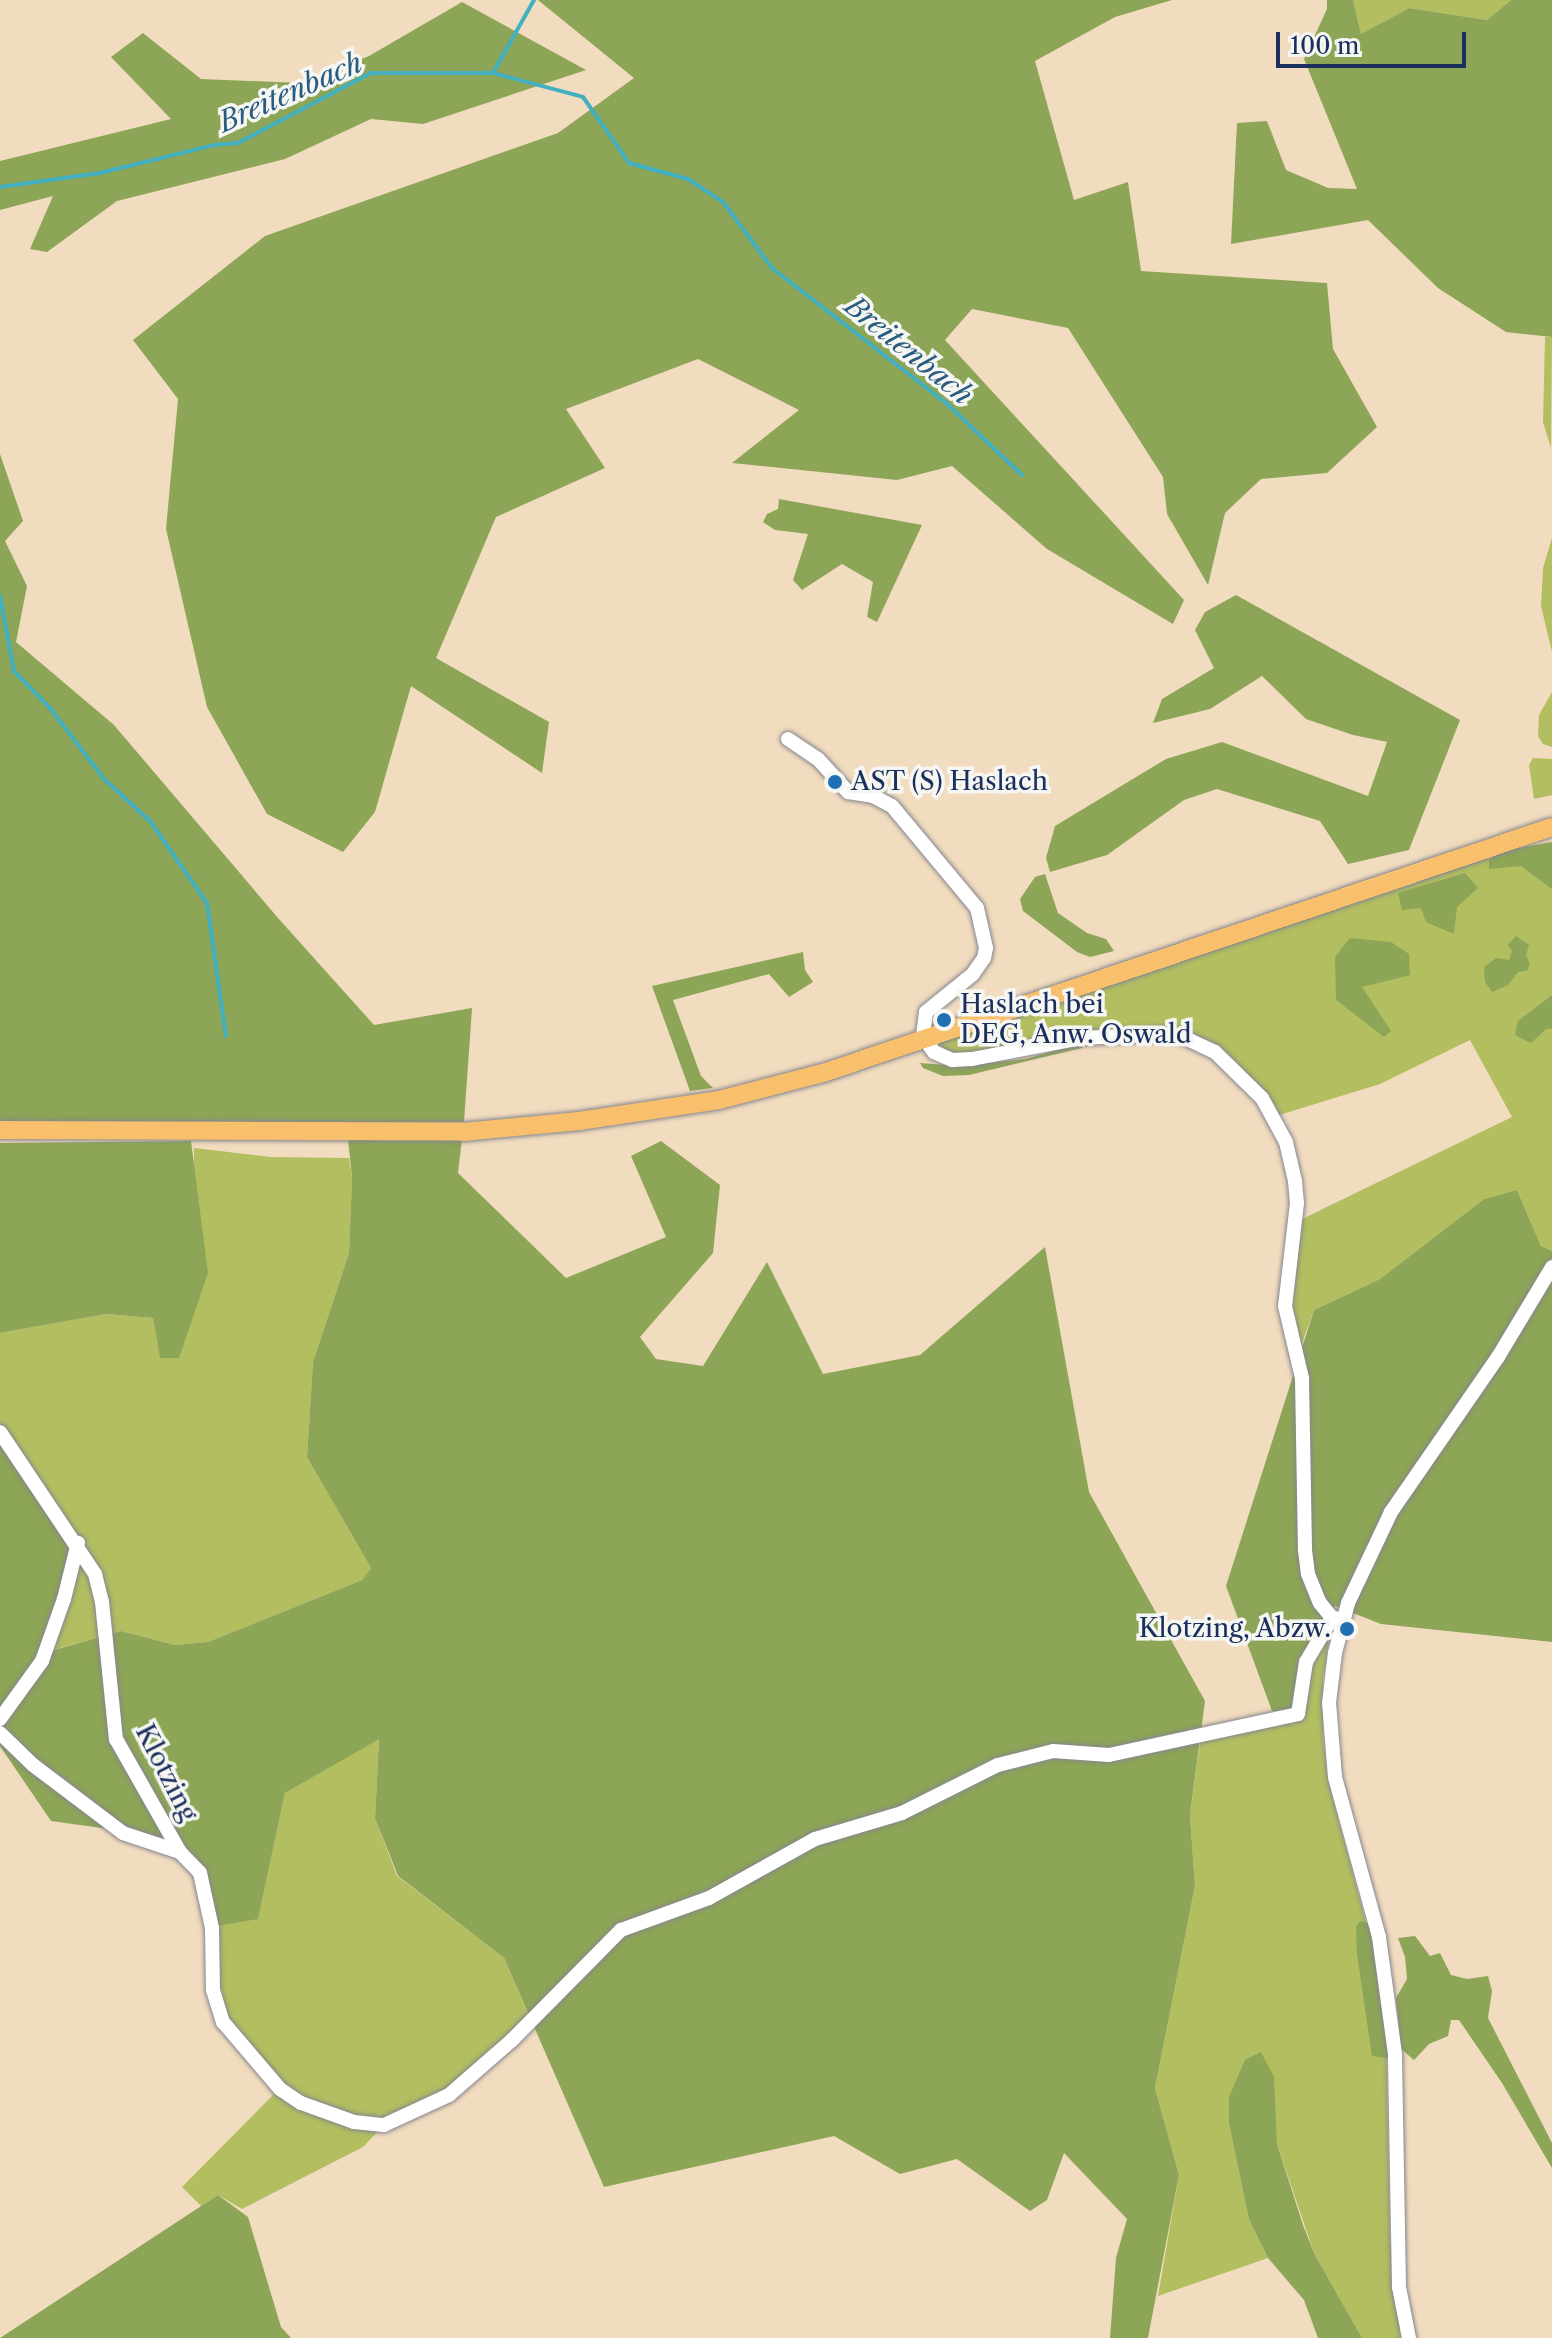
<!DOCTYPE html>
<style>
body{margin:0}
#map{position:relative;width:1552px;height:2338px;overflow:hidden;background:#f2dcbf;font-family:"Libre Caslon Text",serif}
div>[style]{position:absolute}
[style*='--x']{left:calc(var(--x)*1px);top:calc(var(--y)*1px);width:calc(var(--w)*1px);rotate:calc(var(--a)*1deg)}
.green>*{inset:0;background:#b2be60}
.forest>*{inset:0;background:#8da556}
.stream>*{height:4px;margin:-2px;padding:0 2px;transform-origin:2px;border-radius:2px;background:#43b0c1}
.roads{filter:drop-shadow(0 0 2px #86868e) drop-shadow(0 0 2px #86868e)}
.minor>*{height:14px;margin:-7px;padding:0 7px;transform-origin:7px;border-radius:7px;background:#fff}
.major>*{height:18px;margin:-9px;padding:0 9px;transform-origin:9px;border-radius:9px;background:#f8bf6c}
.dots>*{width:22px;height:22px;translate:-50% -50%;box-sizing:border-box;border:4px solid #f6f6f2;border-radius:50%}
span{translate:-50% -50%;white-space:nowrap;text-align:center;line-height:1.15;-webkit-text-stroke:7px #f6f6f2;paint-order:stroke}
.poi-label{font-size:26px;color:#1b2f5e}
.left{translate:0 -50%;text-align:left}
.right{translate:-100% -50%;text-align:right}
.street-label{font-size:26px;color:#1b2f5e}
.water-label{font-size:28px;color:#295c81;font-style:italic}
.scale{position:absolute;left:1276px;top:32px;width:190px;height:36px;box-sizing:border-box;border:4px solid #1b2f5e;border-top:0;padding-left:10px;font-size:24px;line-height:28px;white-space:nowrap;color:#1b2f5e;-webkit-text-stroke:6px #f6f6f2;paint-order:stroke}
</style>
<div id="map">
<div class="green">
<i style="clip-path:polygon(1353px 0,1511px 0,1487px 20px,1409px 8px,1361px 34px)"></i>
<i style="clip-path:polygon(1545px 337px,1552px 337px,1551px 448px,1543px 422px)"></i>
<i style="clip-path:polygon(1552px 538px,1552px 652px,1541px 606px,1543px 568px)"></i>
<i style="clip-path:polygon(1552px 692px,1552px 747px,1543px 744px,1538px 736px,1539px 715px)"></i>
<i style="clip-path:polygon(1533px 758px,1552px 759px,1552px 795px,1534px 799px,1529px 765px)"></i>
<i style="clip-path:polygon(1512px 850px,1552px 868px,1552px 1251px,1541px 1246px,1517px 1190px,1484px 1199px,1380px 1279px,1314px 1310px,1299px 1351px,1285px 1294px,1298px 1221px,1512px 1117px,1470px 1040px,1380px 1084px,1276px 1116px,1223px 1055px,1163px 1033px,958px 1062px,937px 1041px)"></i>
<i style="clip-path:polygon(194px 1148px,271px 1157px,349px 1158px,352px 1177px,349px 1253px,313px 1362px,307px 1457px,371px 1568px,362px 1580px,208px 1642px,175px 1645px,121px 1631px,50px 1651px,0 1428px,0 1333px,106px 1314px,153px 1318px,160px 1357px,194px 1168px)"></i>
<i style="clip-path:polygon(1330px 1634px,1323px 1678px,1323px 1737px,1329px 1784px,1377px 1964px,1386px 2031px,1390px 2237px,1401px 2338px,1362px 2338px,1314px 2253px,1277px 2144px,1275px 2116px,1229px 2097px,1229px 2124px,1249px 2220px,1268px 2258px,1158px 2296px,1179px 2175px,1155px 2088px,1195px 1886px,1190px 1815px,1201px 1735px,1300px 1719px,1310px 1666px)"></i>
<i style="clip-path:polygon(379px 1738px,375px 1818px,397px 1876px,504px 1958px,531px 2021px,449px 2095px,384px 2125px,363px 2147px,242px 2209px,218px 2195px,201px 2206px,182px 2187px,279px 2089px,223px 2021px,212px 1927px,258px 1918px,285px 1793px)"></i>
</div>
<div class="forest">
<i style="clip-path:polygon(538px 0,1172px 0,1115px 17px,1035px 61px,1074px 200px,1128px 182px,1141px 271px,1327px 283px,1333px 349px,1377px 427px,1327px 473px,1261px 479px,1225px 513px,1208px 585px,1167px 514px,1163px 477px,1068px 328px,972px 309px,945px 340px,1184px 600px,1173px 624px,1047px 549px,952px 466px,897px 480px,732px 463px,799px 410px,698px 359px,566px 409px,605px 468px,496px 517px,436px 658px,549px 722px,542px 773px,411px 686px,375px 812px,343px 852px,267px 814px,207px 707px,166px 529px,178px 399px,133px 340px,265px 236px,558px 133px,634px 78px)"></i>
<i style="clip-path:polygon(1327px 0,1353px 0,1361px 34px,1409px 8px,1487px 20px,1511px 0,1552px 0,1552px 337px,1506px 332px,1438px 288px,1368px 220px,1231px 244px,1237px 123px,1267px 121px,1286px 170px,1328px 188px,1357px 189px,1304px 59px,1327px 9px)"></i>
<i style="clip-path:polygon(462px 2px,586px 70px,423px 124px,371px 119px,285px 159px,117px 201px,47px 252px,30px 249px,53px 196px,0 210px,0 161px,171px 119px,111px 57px,143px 33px,201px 79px,302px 83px,369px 56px)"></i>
<i style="clip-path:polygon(0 454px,23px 521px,5px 541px,27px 586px,16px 642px,114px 725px,278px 918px,374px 1025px,472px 1008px,464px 1122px,0 1125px)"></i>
<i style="clip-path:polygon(779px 499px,922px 525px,877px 622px,867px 617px,873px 582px,842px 564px,802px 590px,793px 580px,808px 534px,775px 530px,763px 522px,767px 514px,778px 509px)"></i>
<i style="clip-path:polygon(1236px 595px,1460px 720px,1409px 850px,1348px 864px,1320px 821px,1217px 789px,1184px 800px,1107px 855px,1050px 872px,1046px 858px,1055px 826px,1166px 759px,1222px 742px,1368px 796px,1387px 742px,1353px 735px,1306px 719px,1262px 676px,1210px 709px,1153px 723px,1162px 699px,1214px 668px,1195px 630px,1205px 612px)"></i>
<i style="clip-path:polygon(1552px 842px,1552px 889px,1521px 866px,1489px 869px,1489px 861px,1499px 851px)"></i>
<i style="clip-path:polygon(1465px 873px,1478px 888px,1457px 907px,1454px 934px,1426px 922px,1421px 908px,1402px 910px,1398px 893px)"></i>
<i style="clip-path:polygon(1045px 874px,1058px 913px,1087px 933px,1106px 939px,1114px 951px,1090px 957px,1077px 952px,1023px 911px,1020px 899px,1035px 877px)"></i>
<i style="clip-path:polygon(1516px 936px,1529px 945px,1526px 955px,1530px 964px,1527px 971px,1518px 972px,1508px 985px,1492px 992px,1485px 982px,1484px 967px,1496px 958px,1509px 960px,1512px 951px,1508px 945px)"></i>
<i style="clip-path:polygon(1350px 938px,1391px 942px,1409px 954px,1410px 975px,1362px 987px,1391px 1031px,1384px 1037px,1336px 1000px,1335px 957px)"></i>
<i style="clip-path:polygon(803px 952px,805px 970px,813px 982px,789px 997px,769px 974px,673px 1000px,701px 1076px,713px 1088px,690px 1091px,652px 986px)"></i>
<i style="clip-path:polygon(1552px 995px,1552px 1029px,1546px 1029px,1531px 1043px,1515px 1035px,1518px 1021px)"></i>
<i style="clip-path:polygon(1087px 1042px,1082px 1048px,969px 1075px,943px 1076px,923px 1068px,920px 1063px,959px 1066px,1025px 1059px)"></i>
<i style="clip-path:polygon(462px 1139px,458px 1173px,566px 1278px,666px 1237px,631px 1156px,661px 1141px,720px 1185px,713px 1253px,640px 1337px,656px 1359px,703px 1366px,767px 1262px,823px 1374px,920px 1355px,1045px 1247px,1089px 1492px,1205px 1701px,1190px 1815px,1195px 1886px,1155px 2088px,1179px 2175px,1148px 2338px,1110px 2338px,1116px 2258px,1127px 2219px,1064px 2153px,1047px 2200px,1030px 2211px,957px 2159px,900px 2174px,834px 2136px,604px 2187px,504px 1958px,398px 1876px,375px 1818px,379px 1739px,285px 1793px,258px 1919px,212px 1927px,200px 1873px,180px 1851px,116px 1830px,51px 1821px,0 1746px,0 1428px,80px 1540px,51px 1651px,121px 1631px,175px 1645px,208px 1642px,362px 1580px,371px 1568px,307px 1457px,313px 1362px,349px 1253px,352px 1177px,348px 1140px)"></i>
<i style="clip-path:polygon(191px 1141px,208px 1273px,179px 1358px,160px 1358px,153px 1318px,106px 1314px,0 1333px,0 1143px)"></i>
<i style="clip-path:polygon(1517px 1190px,1541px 1246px,1552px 1251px,1552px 1642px,1381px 1624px,1335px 1606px,1305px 1659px,1294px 1711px,1272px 1711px,1226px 1586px,1314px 1310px,1380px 1279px,1484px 1199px)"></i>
<i style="clip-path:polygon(1360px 1921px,1368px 1923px,1373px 1932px,1393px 2059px,1372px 2056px,1357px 1954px,1356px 1927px)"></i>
<i style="clip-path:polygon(1415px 1936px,1430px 1956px,1440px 1953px,1451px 1975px,1467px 1979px,1488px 1976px,1492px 1991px,1488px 2018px,1552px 2143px,1552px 2168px,1502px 2083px,1459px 2020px,1451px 2020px,1448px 2036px,1429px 2044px,1414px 2060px,1401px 2049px,1396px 1998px,1407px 1979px,1405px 1957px,1398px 1938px)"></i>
<i style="clip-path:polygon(1261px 2052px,1274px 2077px,1277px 2144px,1303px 2225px,1314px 2253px,1362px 2338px,1318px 2338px,1304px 2300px,1268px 2258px,1249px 2220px,1229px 2124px,1229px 2097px,1245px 2060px)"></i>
<i style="clip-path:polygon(218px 2195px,248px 2217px,281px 2327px,291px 2338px,0 2338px)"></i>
</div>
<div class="stream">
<i style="--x:493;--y:73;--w:84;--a:-60.7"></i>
<i style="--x:0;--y:187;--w:101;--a:-8"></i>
<i style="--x:100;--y:173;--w:117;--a:-13.8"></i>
<i style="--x:214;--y:145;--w:24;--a:-5"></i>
<i style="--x:238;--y:143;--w:150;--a:-27.8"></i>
<i style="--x:371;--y:73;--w:122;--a:0"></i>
<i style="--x:493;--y:73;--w:93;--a:14.9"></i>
<i style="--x:583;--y:97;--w:80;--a:55.1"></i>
<i style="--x:629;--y:163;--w:61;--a:15.2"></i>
<i style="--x:688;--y:179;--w:42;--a:33.3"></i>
<i style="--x:723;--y:202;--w:82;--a:53.4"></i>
<i style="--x:772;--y:268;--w:219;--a:37.8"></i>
<i style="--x:945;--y:402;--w:106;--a:43.5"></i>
<i style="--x:0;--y:596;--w:76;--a:79.4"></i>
<i style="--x:14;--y:671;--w:52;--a:45.8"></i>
<i style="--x:50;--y:708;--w:89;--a:52.7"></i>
<i style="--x:104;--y:779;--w:62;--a:42.4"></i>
<i style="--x:150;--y:821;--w:100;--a:55.2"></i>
<i style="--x:207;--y:903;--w:134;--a:81.9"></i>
</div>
<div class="roads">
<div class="minor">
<i style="--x:788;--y:739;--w:36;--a:34"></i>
<i style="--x:818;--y:759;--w:45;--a:47.7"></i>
<i style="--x:848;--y:792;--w:25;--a:9"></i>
<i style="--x:873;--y:796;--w:21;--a:28"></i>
<i style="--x:892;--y:806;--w:133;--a:50.2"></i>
<i style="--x:977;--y:908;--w:41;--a:77.3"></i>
<i style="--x:986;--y:948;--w:10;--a:101"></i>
<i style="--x:984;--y:958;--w:19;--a:125"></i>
<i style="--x:973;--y:974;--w:60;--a:141"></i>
<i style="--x:926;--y:1012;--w:25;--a:97"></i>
<i style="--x:923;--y:1037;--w:19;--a:54"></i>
<i style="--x:934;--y:1052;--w:20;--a:24"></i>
<i style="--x:952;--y:1060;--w:20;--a:-3"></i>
<i style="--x:972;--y:1059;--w:111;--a:-10.9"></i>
<i style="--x:1081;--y:1038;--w:83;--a:-2.8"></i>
<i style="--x:1164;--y:1034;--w:19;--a:9"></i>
<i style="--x:1183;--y:1037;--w:35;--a:25"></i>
<i style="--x:1215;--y:1052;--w:66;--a:44.4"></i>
<i style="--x:1262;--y:1098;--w:50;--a:61.4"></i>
<i style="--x:1286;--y:1142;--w:40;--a:77"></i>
<i style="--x:1295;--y:1181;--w:22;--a:85"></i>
<i style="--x:1297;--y:1203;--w:104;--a:96.6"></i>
<i style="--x:1285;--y:1306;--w:74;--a:76.7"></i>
<i style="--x:1302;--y:1378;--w:172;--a:89"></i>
<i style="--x:1305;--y:1550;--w:24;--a:83"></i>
<i style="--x:1308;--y:1574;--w:31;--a:68"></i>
<i style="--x:1320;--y:1603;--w:19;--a:51"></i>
<i style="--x:0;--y:1432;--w:171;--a:56.2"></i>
<i style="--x:95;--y:1574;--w:29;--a:76"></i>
<i style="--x:102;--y:1602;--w:138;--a:84.2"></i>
<i style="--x:116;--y:1739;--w:130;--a:60.5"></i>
<i style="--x:180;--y:1852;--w:60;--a:-161.6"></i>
<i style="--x:123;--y:1833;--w:113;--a:-142.9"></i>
<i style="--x:33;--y:1765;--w:46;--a:-135.9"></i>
<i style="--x:0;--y:1719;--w:72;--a:-54.1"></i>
<i style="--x:42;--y:1661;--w:66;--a:-70.5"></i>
<i style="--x:64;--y:1599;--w:58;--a:-76"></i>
<i style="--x:180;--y:1852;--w:29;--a:46"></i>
<i style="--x:200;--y:1873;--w:56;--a:77.7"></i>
<i style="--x:212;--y:1928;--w:62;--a:89.1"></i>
<i style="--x:213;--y:1990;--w:34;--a:73"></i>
<i style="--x:223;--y:2022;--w:88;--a:49.6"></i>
<i style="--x:280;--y:2089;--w:25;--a:34"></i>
<i style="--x:301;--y:2103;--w:56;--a:19.7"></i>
<i style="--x:354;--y:2122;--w:30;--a:6"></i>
<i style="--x:384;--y:2125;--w:72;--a:-24.8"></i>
<i style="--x:449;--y:2095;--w:84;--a:-41.1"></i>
<i style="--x:512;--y:2040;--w:155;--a:-45.3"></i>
<i style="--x:621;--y:1930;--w:94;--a:-20"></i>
<i style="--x:709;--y:1898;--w:121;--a:-29.1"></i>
<i style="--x:815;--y:1839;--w:91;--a:-16.6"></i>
<i style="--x:902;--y:1813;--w:107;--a:-26.6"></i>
<i style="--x:998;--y:1765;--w:57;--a:-14.3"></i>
<i style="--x:1053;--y:1751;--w:56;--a:4.1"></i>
<i style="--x:1109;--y:1755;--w:193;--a:-12.2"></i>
<i style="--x:1298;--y:1714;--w:53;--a:-81.3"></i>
<i style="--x:1306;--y:1662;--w:51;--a:-59.4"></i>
<i style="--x:1332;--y:1618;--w:10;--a:6"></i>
<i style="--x:1409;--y:2338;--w:52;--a:-101.1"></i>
<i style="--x:1399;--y:2287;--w:233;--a:-91"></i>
<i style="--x:1395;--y:2054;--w:118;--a:-97.8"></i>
<i style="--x:1379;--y:1937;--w:166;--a:-105.4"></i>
<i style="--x:1335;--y:1777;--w:74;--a:-94.6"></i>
<i style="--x:1329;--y:1703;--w:50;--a:-83.2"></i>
<i style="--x:1335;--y:1653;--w:52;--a:-75.4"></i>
<i style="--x:1348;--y:1603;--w:101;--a:-64.7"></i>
<i style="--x:1391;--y:1512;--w:188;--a:-55.4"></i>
<i style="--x:1498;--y:1357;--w:105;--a:-59"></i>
</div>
<div class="major">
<i style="--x:0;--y:1130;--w:463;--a:0.2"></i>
<i style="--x:463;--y:1132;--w:117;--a:-5.4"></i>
<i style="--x:579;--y:1121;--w:142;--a:-8.5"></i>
<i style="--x:719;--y:1100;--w:107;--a:-14.6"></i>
<i style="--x:823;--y:1073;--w:769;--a:-18.65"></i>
</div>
</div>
<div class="dots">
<i style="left:835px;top:782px;background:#1f6fb2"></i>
<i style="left:944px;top:1020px;background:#1f6fb2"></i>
<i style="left:1347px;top:1629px;background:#1f6fb2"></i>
</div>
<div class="poi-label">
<span class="left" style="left:851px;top:782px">AST (S) Haslach</span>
<span class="left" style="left:960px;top:1020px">Haslach bei<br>DEG, Anw. Oswald</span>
<span class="right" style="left:1331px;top:1629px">Klotzing, Abzw.</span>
</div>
<div class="street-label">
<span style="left:166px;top:1773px;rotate:63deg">Klotzing</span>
</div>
<div class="water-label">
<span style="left:290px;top:92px;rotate:-24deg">Breitenbach</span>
<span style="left:909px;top:350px;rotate:39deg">Breitenbach</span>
</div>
<div class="scale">100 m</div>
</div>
